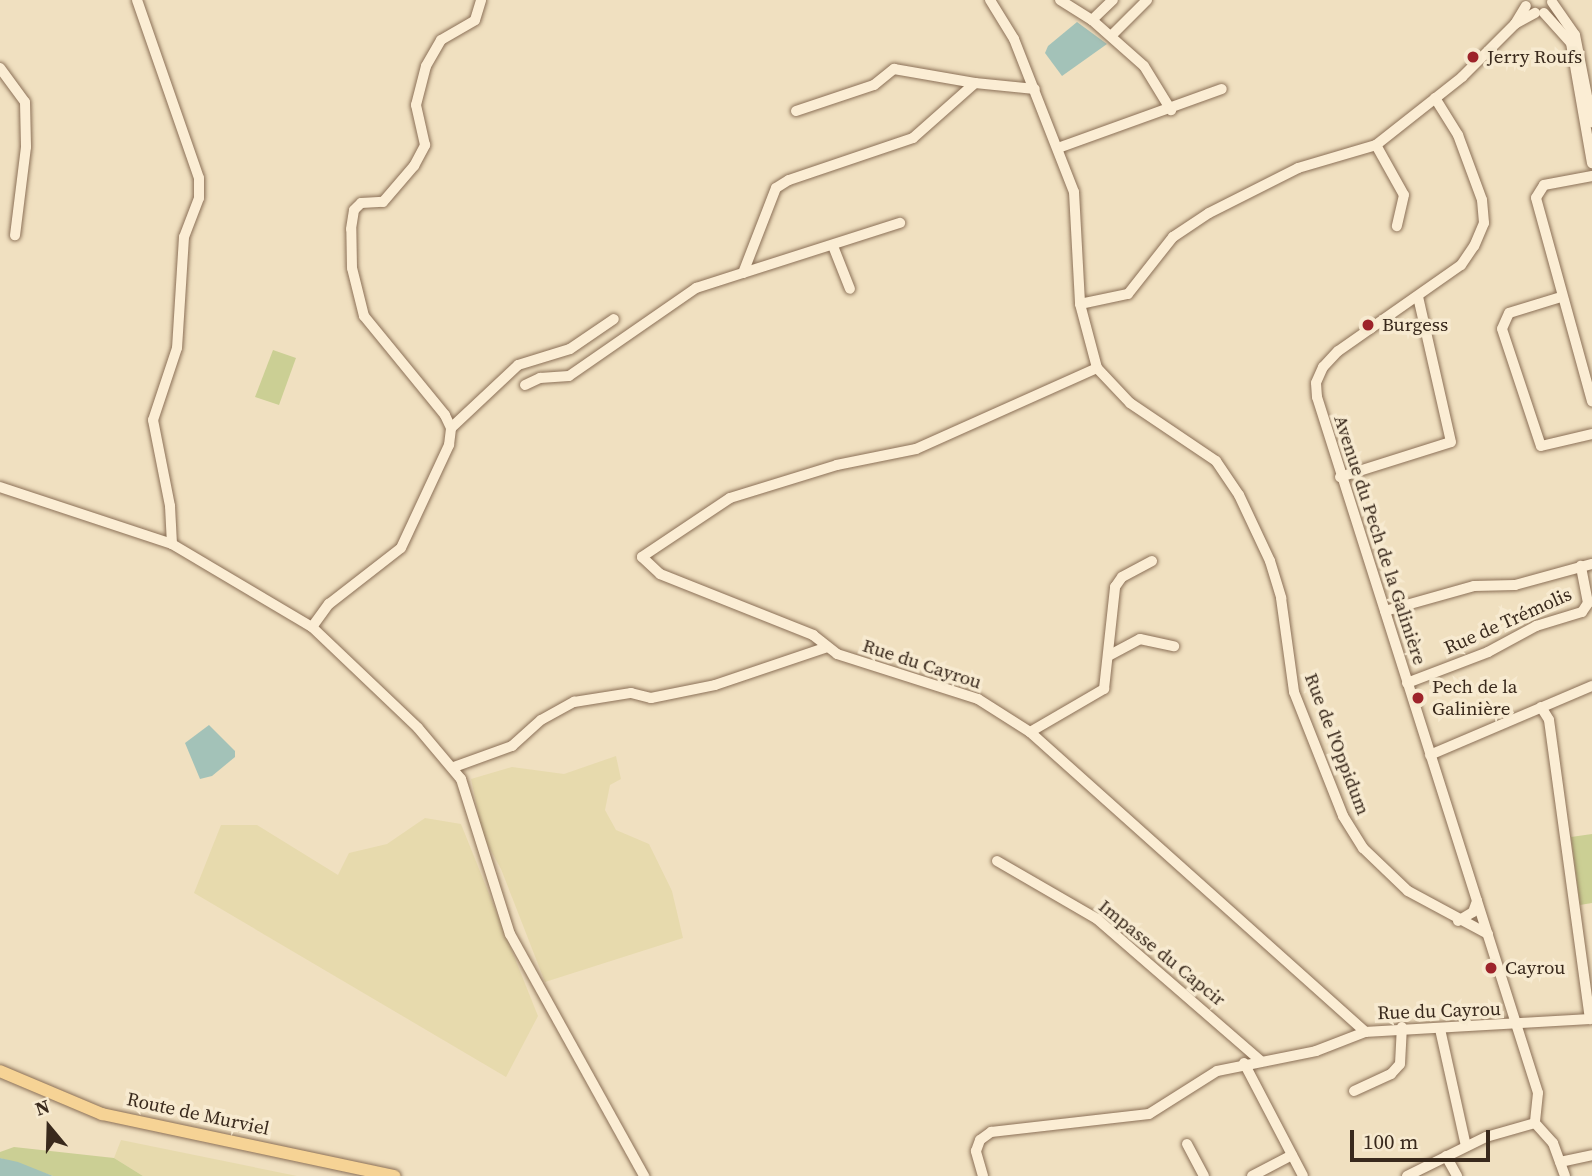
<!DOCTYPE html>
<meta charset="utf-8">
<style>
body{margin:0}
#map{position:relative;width:1592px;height:1176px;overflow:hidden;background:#f0e0c0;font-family:"Source Serif 4",serif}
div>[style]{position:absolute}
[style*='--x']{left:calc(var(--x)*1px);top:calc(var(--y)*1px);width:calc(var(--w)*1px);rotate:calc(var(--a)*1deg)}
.farmland>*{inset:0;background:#e7daad}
.green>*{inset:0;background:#cbcf94}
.water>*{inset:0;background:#a3c2b8}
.roads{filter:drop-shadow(0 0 2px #8b7057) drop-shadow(0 0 2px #8b7057)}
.minor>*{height:10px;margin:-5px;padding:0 5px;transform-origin:5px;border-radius:5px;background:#fbedd4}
.major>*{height:12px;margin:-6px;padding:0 6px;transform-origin:6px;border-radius:6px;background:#f6d395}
.dots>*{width:19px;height:19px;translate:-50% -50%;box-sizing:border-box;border:4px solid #f7ead0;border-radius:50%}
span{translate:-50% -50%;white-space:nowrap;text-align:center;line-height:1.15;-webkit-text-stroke:7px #f7ead0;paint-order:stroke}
.poi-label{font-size:19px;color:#39291c}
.left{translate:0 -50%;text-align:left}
.street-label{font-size:19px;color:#39291c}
.north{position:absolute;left:14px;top:1092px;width:70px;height:70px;-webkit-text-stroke:5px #f7ead0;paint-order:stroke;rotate:341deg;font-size:19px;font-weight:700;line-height:28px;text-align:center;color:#39291c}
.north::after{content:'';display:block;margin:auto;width:24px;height:32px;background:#39291c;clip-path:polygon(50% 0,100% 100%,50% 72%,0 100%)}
.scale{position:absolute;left:1350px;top:1130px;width:140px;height:32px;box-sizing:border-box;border:4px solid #39291c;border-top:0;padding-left:9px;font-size:21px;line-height:24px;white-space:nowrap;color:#39291c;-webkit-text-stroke:5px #f7ead0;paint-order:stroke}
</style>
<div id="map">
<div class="farmland">
<i style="clip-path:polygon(616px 756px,621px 779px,610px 785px,605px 810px,616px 830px,649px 844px,672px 891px,683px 938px,545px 982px,501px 869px,483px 836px,471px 779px,512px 767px,564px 774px)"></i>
<i style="clip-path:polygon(425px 818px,461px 824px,538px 1016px,506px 1077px,194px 893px,221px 825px,257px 825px,338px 875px,349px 853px,387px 844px)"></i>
<i style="clip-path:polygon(121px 1140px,297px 1176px,143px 1176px,114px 1158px)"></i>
</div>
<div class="green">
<i style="clip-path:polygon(273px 350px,296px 358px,279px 405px,255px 397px)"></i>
<i style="clip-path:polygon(1592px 834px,1592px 903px,1580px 905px,1571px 837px)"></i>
<i style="clip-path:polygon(14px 1147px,114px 1158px,143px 1176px,53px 1176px,0 1158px,0 1152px)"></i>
</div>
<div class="water">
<i style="clip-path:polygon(1077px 22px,1107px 44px,1062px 76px,1045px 53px,1048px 46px)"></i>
<i style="clip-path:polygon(209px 725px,235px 751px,235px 757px,212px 776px,200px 779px,185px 743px)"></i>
<i style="clip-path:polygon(0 1158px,18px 1162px,53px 1176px,0 1176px)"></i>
</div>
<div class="roads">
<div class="minor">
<i style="--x:137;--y:0;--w:188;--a:70.8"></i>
<i style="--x:199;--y:178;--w:20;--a:90"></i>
<i style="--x:199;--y:198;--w:42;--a:111"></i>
<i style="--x:184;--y:237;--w:111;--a:93.6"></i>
<i style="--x:177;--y:348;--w:76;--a:108.4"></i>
<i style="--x:153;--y:420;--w:88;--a:78.8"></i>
<i style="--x:170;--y:506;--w:38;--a:87"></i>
<i style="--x:990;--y:0;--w:46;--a:58.4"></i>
<i style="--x:1014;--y:39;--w:164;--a:68.6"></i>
<i style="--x:1074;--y:192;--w:112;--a:86.9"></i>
<i style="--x:1080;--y:304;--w:66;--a:75.1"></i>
<i style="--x:1097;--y:368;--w:48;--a:46.7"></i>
<i style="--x:1130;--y:403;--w:104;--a:34"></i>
<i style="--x:1216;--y:461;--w:41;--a:55.9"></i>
<i style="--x:1239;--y:495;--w:73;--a:64.8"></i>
<i style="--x:1270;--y:561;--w:39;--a:73"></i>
<i style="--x:1281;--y:598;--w:95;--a:82.1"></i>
<i style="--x:1294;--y:692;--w:133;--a:68.4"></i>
<i style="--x:1343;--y:816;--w:38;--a:58"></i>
<i style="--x:1363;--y:848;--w:62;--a:43.7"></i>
<i style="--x:1408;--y:891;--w:91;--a:28.3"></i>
<i style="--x:1060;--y:0;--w:38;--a:32"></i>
<i style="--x:1092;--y:20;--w:69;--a:41.5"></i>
<i style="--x:1144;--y:66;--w:52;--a:58.5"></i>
<i style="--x:1552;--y:2;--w:40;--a:55.1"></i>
<i style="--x:1575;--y:35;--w:89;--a:78.9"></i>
<i style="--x:1544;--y:13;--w:40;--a:48"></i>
<i style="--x:1571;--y:43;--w:122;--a:80.1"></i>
<i style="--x:1092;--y:20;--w:29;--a:-44"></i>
<i style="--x:1515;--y:24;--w:23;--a:-29"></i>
<i style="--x:1111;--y:36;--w:51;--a:-45"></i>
<i style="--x:0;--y:68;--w:42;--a:53.7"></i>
<i style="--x:25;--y:102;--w:45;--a:88.7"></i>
<i style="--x:26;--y:147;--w:89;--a:97.1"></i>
<i style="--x:1435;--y:98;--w:44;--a:58.1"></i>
<i style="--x:1458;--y:135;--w:69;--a:69.7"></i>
<i style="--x:1482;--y:200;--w:23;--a:85"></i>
<i style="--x:1484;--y:223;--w:25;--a:113"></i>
<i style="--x:1474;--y:246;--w:23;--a:124"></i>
<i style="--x:1461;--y:265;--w:150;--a:145"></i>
<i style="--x:1338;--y:351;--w:22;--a:133"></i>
<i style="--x:1323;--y:367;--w:17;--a:114"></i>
<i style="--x:1316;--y:383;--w:14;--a:86"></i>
<i style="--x:1317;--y:397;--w:730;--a:72.38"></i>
<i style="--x:1538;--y:1093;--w:30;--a:96"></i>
<i style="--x:1535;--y:1123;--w:27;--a:48"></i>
<i style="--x:1553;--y:1143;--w:35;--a:70"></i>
<i style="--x:796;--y:111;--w:82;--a:-18.4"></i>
<i style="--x:874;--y:85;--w:26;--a:-39"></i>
<i style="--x:894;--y:69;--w:82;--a:9.8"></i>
<i style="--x:1376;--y:145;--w:57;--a:60.8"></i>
<i style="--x:1404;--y:195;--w:32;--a:103"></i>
<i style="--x:1058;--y:148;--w:174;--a:-19.8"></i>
<i style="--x:1592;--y:176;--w:49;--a:169.4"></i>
<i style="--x:1544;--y:185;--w:15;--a:122"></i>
<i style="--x:1536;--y:198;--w:211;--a:74.6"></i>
<i style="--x:833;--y:246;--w:46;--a:68.4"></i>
<i style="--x:743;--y:273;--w:165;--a:-17.7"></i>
<i style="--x:1561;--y:297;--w:54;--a:162.9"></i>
<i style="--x:1509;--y:313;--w:17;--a:114"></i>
<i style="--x:1502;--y:329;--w:123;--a:71.6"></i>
<i style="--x:1541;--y:446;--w:52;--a:-13.2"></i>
<i style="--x:1080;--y:304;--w:49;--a:-11.8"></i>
<i style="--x:1128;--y:294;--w:73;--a:-51.7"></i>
<i style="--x:1173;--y:237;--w:43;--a:-33.7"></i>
<i style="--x:1209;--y:213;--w:100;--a:-26.8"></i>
<i style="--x:1298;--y:168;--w:81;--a:-16.4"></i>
<i style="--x:1376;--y:145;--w:110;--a:-38.3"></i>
<i style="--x:1462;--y:77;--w:75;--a:-45"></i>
<i style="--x:1515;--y:24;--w:21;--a:-59"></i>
<i style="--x:1097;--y:368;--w:198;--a:155.9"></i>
<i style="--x:916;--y:449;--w:81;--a:168.6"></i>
<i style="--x:837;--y:465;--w:112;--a:162.9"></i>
<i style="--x:730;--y:498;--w:106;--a:146.2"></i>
<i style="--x:642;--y:557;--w:25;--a:43"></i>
<i style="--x:660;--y:574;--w:165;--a:21.7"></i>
<i style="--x:813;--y:635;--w:31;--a:38"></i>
<i style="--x:837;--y:654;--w:148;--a:17.7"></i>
<i style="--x:978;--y:699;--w:62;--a:32.4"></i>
<i style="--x:1030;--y:732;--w:450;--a:41.8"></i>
<i style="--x:1365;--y:1032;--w:225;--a:-3.3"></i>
<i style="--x:525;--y:385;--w:17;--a:-25"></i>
<i style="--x:540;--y:378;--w:29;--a:-4"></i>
<i style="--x:569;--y:376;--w:155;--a:-34.7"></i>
<i style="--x:696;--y:288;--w:49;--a:-17.7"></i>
<i style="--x:743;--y:273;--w:91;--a:-68.8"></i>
<i style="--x:776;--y:188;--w:15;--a:-32"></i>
<i style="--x:789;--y:180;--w:131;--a:-18.7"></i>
<i style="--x:913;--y:138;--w:83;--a:-41.6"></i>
<i style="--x:975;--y:83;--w:60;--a:5.7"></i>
<i style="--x:451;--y:428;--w:92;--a:-43.2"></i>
<i style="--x:518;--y:365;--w:54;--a:-17.1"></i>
<i style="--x:570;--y:349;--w:53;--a:-34.3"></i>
<i style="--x:1340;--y:477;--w:116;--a:-17.5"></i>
<i style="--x:1451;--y:442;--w:149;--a:-102.8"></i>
<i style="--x:0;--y:487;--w:181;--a:18.3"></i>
<i style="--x:172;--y:544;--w:163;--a:30.7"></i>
<i style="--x:312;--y:627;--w:146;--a:43.6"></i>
<i style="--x:418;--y:728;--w:67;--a:49.9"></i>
<i style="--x:461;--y:779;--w:163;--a:72.5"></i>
<i style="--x:510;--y:934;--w:277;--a:61"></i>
<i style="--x:1385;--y:611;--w:92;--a:-15.7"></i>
<i style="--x:1474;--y:586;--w:41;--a:-1.4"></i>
<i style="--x:1515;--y:585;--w:80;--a:-15.3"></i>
<i style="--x:312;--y:627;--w:29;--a:-54"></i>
<i style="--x:329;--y:604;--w:91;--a:-37.9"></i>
<i style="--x:401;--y:548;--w:114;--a:-65"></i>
<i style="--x:449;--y:445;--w:17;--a:-83"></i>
<i style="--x:451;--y:428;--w:14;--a:-115"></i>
<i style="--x:445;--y:415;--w:128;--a:-129.3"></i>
<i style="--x:364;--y:316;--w:49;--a:-104"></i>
<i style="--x:352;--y:268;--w:39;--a:-91"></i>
<i style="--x:351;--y:229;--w:19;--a:-81"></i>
<i style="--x:354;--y:210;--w:10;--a:-45"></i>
<i style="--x:361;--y:203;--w:22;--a:-3"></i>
<i style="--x:383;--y:202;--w:48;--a:-49.3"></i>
<i style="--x:414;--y:166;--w:24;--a:-62"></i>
<i style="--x:425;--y:145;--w:41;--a:-102.7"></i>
<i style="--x:416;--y:105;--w:40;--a:-75.6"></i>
<i style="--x:426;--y:66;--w:30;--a:-60"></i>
<i style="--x:441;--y:40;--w:39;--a:-30"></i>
<i style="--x:475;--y:20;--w:21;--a:-73"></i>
<i style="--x:1110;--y:655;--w:34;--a:-28"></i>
<i style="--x:1140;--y:639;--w:35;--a:12"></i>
<i style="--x:1407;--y:683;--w:87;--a:-20.9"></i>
<i style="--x:1488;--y:652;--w:55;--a:-28.4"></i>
<i style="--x:1536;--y:626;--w:48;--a:-16.9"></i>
<i style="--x:1582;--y:612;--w:11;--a:-56"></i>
<i style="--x:1588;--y:603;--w:38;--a:-101"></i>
<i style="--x:1541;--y:707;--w:15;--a:58"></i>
<i style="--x:1549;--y:720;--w:302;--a:82.2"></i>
<i style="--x:1030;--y:732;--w:86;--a:-30.2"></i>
<i style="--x:1104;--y:689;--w:103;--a:-83.8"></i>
<i style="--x:1115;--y:587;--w:12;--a:-55"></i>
<i style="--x:1122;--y:577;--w:34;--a:-28"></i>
<i style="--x:1430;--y:755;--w:176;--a:-23.1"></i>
<i style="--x:454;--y:767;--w:62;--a:-19.9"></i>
<i style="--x:512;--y:746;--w:39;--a:-42"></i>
<i style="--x:541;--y:720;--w:38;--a:-29"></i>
<i style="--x:574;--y:702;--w:58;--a:-9"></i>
<i style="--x:631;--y:693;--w:21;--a:14"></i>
<i style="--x:651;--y:698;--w:65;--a:-11.5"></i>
<i style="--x:715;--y:685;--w:118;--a:-18.7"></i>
<i style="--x:997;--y:861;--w:116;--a:30.1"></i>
<i style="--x:1097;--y:919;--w:216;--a:40.9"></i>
<i style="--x:1458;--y:921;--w:17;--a:-31"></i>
<i style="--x:1473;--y:912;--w:12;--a:-70"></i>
<i style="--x:1440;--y:1029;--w:120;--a:77.5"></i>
<i style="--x:1244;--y:1063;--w:127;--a:62.4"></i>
<i style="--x:1354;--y:1091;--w:41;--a:-24.7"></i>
<i style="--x:1391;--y:1074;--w:13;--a:-48"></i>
<i style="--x:1400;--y:1064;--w:37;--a:-87"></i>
<i style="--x:1187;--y:1144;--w:36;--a:62"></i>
<i style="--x:1446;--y:1156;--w:23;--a:61"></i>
<i style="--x:1560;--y:1162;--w:33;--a:-12"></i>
<i style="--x:983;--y:1176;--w:26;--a:-106"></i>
<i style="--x:976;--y:1151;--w:12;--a:-70"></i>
<i style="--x:980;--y:1140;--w:14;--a:-36"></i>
<i style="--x:991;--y:1132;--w:159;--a:-6.5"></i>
<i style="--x:1149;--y:1114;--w:80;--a:-32.3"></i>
<i style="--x:1217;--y:1071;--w:101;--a:-11.4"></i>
<i style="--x:1316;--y:1051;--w:53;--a:-21.2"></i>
<i style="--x:1252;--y:1176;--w:45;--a:-27.7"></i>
<i style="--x:1407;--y:1176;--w:88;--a:-26.3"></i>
<i style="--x:1486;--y:1137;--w:51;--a:-15.9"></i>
</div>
<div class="major">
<i style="--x:0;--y:1071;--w:111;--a:22.9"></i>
<i style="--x:102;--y:1114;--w:299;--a:12"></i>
</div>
</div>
<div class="dots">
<i style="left:1473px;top:57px;background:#9d232a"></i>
<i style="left:1368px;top:325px;background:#9d232a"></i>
<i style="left:1418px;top:698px;background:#9d232a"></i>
<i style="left:1491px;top:968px;background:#9d232a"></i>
</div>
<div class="poi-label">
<span class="left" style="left:1487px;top:57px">Jerry Roufs</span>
<span class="left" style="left:1382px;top:325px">Burgess</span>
<span class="left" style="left:1432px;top:698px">Pech de la<br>Galinière</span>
<span class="left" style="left:1505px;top:968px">Cayrou</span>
</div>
<div class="street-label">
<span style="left:1380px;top:540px;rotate:72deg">Avenue du Pech de la Galinière</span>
<span style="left:1508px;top:621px;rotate:-24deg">Rue de Trémolis</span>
<span style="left:922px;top:664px;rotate:18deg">Rue du Cayrou</span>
<span style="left:1337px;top:744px;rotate:69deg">Rue de l'Oppidum</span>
<span style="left:1162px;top:953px;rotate:39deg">Impasse du Capcir</span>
<span style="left:1439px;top:1011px;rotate:-2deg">Rue du Cayrou</span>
<span style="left:198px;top:1114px;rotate:12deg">Route de Murviel</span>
</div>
<div class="north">N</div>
<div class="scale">100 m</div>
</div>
